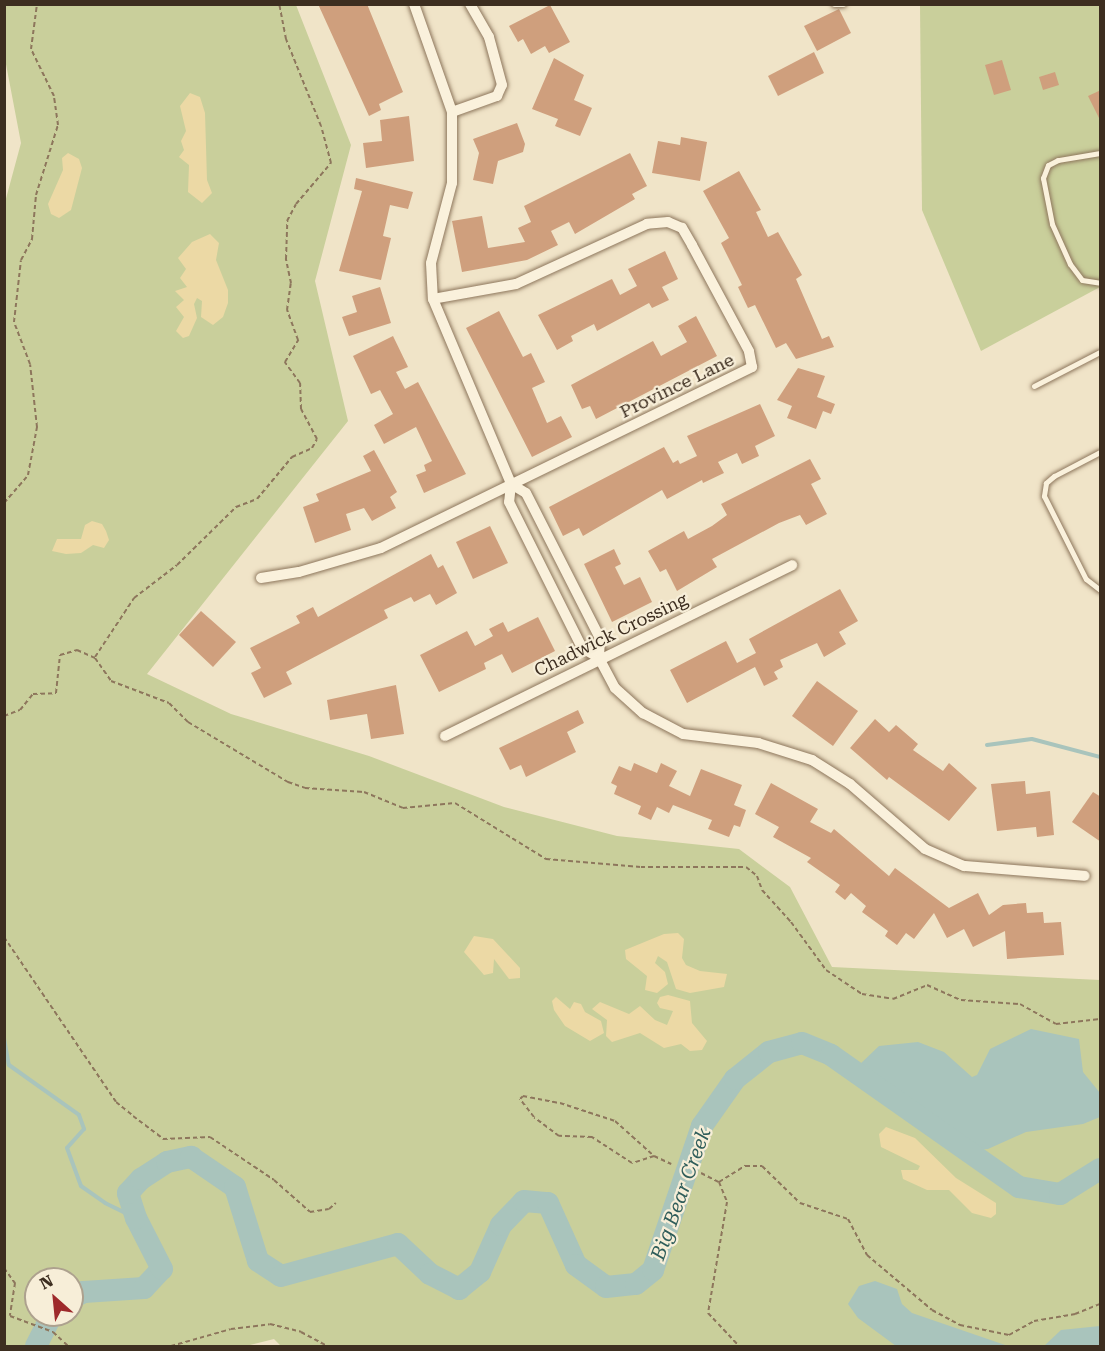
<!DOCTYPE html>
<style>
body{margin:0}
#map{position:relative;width:1105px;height:1351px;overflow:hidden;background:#f0e4c8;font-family:"Roboto Serif",serif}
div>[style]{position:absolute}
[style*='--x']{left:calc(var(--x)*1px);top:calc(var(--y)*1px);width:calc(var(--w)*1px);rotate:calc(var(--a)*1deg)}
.green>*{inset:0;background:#c9cf9b}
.sand>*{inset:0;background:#ecd9a5}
.water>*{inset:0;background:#a9c4bc}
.stream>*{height:4px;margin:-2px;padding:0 2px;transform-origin:2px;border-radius:2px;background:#a9c4bc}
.river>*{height:22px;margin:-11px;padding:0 11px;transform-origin:11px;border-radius:11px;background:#a9c4bc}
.building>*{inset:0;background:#cf9f7d}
.path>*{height:2px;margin-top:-1px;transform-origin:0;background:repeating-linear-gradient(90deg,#8d765c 0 4.5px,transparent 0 7.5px)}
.roads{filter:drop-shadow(0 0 2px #8d765c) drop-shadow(0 0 2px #8d765c)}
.service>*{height:5px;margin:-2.5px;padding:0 2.5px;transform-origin:2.5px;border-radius:2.5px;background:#faf1dc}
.minor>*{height:10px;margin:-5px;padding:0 5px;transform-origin:5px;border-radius:5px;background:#faf1dc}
span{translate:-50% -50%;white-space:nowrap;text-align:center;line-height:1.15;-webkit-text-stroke:4.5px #f7eed8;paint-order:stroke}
.street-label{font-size:18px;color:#3d2e20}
.water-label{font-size:20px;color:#2f5d5a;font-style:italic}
.frame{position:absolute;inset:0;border:6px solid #3d2e20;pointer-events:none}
.north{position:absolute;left:24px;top:1267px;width:60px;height:60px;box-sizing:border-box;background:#f7eed8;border:2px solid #ada18e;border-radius:50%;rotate:333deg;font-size:16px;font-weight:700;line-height:24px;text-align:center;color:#3d2e20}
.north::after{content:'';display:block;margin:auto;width:21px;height:27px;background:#9e2a2b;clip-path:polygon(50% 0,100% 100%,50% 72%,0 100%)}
</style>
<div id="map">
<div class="green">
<i style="clip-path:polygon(evenodd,5px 5px,296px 5px,351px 145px,315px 281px,348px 421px,147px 674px,231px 714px,369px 756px,504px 807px,617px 836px,739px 849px,790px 887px,832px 967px,1100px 980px,1100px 1346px,281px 1346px,274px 1339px,246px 1346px,5px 1346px,4px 206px,21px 143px,5px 59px,5px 5px,36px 1279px,72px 1279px,72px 1315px,36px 1315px,36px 1279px)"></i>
<i style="clip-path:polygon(920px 5px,1100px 5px,1100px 287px,981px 351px,922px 210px)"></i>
</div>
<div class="sand">
<i style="clip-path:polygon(190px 93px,200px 97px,205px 113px,207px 180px,212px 193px,202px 203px,188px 192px,189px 165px,179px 157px,184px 150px,181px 141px,186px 131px,180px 106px)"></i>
<i style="clip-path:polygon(68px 153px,79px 159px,82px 168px,71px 210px,59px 218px,51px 214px,48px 204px,63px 170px,62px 158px)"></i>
<i style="clip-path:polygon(210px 234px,219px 243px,216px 260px,228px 290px,228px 303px,223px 317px,213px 325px,201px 317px,202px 301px,197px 298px,194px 304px,197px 318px,189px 336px,183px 338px,176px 331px,184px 317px,176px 307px,184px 300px,175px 291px,187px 287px,180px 278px,186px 269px,178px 258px,192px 242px)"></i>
<i style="clip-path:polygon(92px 521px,102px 524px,106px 531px,109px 540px,104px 548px,93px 545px,81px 553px,66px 554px,52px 551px,57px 539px,81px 539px,85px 525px)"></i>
<i style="clip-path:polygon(678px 933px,684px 939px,682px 958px,686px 965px,700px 971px,727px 974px,724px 987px,690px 993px,676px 989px,667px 962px,658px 956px,655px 963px,665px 972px,668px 984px,657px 993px,645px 990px,647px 976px,626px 959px,625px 950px,664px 934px)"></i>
<i style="clip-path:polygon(474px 936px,493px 939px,520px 968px,520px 978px,509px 979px,494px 959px,493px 973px,484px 975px,464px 952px)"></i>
<i style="clip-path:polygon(668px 995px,690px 1001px,692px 1023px,707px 1041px,702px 1050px,690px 1051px,681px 1044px,664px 1048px,640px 1033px,612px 1042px,606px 1036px,607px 1020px,592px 1009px,600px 1002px,629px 1014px,640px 1006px,655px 1020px,667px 1025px,673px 1011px,660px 1008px,657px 1003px,660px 997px)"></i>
<i style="clip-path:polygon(556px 997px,570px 1009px,574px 1002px,581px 1004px,585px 1012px,601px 1021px,604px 1033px,590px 1041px,565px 1026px,554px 1010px,552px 1001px)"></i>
<i style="clip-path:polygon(886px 1127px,915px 1138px,956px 1178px,996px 1203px,996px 1214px,991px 1218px,972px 1213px,949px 1190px,927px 1190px,903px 1179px,901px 1170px,918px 1170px,920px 1166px,881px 1147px,879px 1134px)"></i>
</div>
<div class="water">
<i style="clip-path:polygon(1031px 1029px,1079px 1039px,1083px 1072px,1100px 1093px,1100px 1117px,1083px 1124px,1026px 1132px,988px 1149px,976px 1150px,932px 1133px,857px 1067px,879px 1046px,918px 1042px,944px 1052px,972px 1077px,977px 1075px,990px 1049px)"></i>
<i style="clip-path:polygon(875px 1281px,897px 1289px,902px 1304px,912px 1313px,1008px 1346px,896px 1346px,858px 1318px,848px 1304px,859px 1286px)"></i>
<i style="clip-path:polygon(1100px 1326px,1100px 1346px,1044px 1346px,1061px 1330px)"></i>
</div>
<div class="stream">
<i style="--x:987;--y:745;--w:45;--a:-7.6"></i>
<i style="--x:1032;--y:739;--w:70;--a:14.8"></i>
<i style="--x:4;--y:1038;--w:27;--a:80"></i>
<i style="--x:9;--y:1065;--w:86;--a:35.5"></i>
<i style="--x:79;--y:1115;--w:15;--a:70"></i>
<i style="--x:84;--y:1129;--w:25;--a:132"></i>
<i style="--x:67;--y:1148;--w:40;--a:69.8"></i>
<i style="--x:81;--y:1186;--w:29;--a:35"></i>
<i style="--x:105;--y:1203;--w:34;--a:26"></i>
</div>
<div class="river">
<i style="--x:72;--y:1298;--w:13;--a:-27"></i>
<i style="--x:84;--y:1292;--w:60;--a:-3.8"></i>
<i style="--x:144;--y:1288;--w:26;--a:-47"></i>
<i style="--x:162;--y:1269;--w:57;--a:-117"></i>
<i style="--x:136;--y:1218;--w:26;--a:-108"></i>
<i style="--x:128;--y:1193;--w:19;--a:-47"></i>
<i style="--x:141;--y:1179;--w:31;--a:-33"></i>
<i style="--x:167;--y:1162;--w:25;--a:-12"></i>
<i style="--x:191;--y:1157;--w:53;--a:34.3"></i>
<i style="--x:235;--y:1187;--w:77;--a:72.7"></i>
<i style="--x:258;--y:1261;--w:27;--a:33"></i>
<i style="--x:281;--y:1276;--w:121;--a:-15.3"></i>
<i style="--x:398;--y:1244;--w:44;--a:43.2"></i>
<i style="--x:430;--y:1274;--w:33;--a:27"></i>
<i style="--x:459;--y:1289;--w:27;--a:-39"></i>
<i style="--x:480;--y:1272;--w:51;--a:-65.9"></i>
<i style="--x:501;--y:1225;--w:33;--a:-46"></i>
<i style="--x:524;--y:1201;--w:24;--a:5"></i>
<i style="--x:548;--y:1203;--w:68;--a:65.7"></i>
<i style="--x:576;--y:1265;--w:37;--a:36"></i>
<i style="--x:606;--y:1287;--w:30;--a:-6"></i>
<i style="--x:636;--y:1284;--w:22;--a:-39"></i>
<i style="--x:653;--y:1270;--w:152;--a:-71.2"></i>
<i style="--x:702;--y:1126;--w:57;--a:-54.9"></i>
<i style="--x:735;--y:1079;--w:43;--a:-38.5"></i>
<i style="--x:769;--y:1052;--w:34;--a:-15"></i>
<i style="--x:802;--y:1043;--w:31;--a:22"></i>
<i style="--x:831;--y:1055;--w:230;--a:35.1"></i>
<i style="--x:1019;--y:1187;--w:42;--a:9.7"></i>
<i style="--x:1060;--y:1194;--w:47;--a:-32"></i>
<i style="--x:36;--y:1346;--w:35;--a:-63"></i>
</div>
<div class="building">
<i style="clip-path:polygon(318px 4px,367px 4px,403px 92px,379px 104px,381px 110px,369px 116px)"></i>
<i style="clip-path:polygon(550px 5px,570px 42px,549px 53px,545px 46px,531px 54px,523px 39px,518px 42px,509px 26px)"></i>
<i style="clip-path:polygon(839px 9px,851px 33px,817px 51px,804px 26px)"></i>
<i style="clip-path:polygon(814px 52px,824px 73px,778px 96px,768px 76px)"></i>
<i style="clip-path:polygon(554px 58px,584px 75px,574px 100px,592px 108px,580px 136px,555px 126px,558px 119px,532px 109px)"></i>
<i style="clip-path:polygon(1002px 60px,1011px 90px,994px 95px,985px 65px)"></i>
<i style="clip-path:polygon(1055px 72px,1059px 85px,1043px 90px,1039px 77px)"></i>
<i style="clip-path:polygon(1101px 90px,1101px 122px,1088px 96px)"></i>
<i style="clip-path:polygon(409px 116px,414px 161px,366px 168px,363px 143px,382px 141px,380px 120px)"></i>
<i style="clip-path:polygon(517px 123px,525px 144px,523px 152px,498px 161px,493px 184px,473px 180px,479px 153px,473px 139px)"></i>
<i style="clip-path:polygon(681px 137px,707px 142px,700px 181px,652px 173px,658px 141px,680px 145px)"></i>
<i style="clip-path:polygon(630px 153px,647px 186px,632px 194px,635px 199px,575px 234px,569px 222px,551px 231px,558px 245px,527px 260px,462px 272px,452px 221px,482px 216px,488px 248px,525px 242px,518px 228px,531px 222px,524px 206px)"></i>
<i style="clip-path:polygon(739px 171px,761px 210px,756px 212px,768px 237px,778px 232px,802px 275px,796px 279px,822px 339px,829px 336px,834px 347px,796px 359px,786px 343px,776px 348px,755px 305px,748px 308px,738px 287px,742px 285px,721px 243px,729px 238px,703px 191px)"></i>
<i style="clip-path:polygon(356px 178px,413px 192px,408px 209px,390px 205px,383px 236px,391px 238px,381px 280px,339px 271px,362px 191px,354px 189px)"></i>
<i style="clip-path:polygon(665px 251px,678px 279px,662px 287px,669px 300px,652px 308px,649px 303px,597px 331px,594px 324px,571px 336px,573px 341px,557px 350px,538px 315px,612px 279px,620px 295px,637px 286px,628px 269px)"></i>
<i style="clip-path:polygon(380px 287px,391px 323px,349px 336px,342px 317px,357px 312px,352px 296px)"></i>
<i style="clip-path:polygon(499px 311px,523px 357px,531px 353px,545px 382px,532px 388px,547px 423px,561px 416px,572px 437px,532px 457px,466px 328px)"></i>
<i style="clip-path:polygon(696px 316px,717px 356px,596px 419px,590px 406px,582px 409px,571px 385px,653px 341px,661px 356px,687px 342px,678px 326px)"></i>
<i style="clip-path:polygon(393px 336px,408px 367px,396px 372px,405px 389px,418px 382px,466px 474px,424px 493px,416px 475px,426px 471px,424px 465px,432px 461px,416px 427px,384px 444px,374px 425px,393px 414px,380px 390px,371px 394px,353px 356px)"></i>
<i style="clip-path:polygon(798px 368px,825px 376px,817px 397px,835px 404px,831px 414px,823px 411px,816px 429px,787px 418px,792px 406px,777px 400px)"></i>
<i style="clip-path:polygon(760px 404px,775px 436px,755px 446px,759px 456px,742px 464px,737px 453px,718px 462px,724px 473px,703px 483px,702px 480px,667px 499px,662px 490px,583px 536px,579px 528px,563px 536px,549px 507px,664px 447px,673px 463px,678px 460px,680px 464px,697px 456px,687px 436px)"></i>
<i style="clip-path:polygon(374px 450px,397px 492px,390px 497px,396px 508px,372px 521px,364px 508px,346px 514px,351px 530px,315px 543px,303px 507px,319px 501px,316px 494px,371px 471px,363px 456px)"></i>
<i style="clip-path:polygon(810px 459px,821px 479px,811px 484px,827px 514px,806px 525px,800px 515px,779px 523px,712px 559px,717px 567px,677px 591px,666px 569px,660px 572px,648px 551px,684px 531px,688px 539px,712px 526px,727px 515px,721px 504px)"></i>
<i style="clip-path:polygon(490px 526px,508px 563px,473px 579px,456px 542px)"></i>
<i style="clip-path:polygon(614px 549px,621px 564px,615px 567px,624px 585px,640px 577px,652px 602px,612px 622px,584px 564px)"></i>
<i style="clip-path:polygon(431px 554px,438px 568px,443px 565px,457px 593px,436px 605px,430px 594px,414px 602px,411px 597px,384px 610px,388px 618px,286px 672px,292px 684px,264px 698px,251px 673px,261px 668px,250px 648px,300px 623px,296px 616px,313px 607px,318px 617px)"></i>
<i style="clip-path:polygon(840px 589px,858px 621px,839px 632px,846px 644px,824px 657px,817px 643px,780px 660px,783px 667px,774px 672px,778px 679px,764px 686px,755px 667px,687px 703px,670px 670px,726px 641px,737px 663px,756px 653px,749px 639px)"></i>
<i style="clip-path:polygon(201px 611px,236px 642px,213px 667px,179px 635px)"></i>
<i style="clip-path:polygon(538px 617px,555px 651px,512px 673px,502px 654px,484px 663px,486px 669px,439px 692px,420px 655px,467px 631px,475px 646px,493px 636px,489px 629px,503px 622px,508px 632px)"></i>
<i style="clip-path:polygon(817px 681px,858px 711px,833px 746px,792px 716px)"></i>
<i style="clip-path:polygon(396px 685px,404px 734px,371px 739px,367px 714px,330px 720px,327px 700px)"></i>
<i style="clip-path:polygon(578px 710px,584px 723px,567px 732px,576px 752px,526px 777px,521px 765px,510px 770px,499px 748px)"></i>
<i style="clip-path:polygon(875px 719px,889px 732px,896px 725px,918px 744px,913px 750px,943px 771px,949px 763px,977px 788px,949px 821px,889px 777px,887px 780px,850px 748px)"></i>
<i style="clip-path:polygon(634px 763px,657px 773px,661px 763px,677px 771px,669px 786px,690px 796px,701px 769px,742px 785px,734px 805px,746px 810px,740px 827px,734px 825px,729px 837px,708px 829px,712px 820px,673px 805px,669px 813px,657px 807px,651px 820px,638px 814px,641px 806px,614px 794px,617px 786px,611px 783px,619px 766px,631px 771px)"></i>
<i style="clip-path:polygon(1025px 781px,1026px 794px,1050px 791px,1054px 835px,1037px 837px,1036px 827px,997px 831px,991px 784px)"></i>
<i style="clip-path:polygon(771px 783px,818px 809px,810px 822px,831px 833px,834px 829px,889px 876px,895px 868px,949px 908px,978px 893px,989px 915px,1003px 905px,1026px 903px,1027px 913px,1043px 912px,1044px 923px,1061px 922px,1064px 955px,1007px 959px,1005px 931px,973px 947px,964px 929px,947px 938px,934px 913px,914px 939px,906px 933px,897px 945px,885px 936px,888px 931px,862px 912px,866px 906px,851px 893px,845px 900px,835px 892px,840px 885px,807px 862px,811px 858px,773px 837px,779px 827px,755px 814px)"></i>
<i style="clip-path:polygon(1093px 792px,1101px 797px,1101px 842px,1072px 822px)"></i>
</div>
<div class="path">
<i style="--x:4;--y:503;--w:37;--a:-49"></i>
<i style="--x:28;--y:475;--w:49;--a:-79.4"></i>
<i style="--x:37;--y:427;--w:63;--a:-96.3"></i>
<i style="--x:30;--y:364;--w:45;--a:-110.9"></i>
<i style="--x:14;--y:322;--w:62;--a:-83.6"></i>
<i style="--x:21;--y:260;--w:24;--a:-62"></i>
<i style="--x:32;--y:239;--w:44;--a:-84.8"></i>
<i style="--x:36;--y:195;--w:73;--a:-72.6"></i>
<i style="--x:58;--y:125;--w:29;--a:-98"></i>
<i style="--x:54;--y:96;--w:52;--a:-116.1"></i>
<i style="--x:31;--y:49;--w:45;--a:-82.4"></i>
<i style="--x:95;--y:657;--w:71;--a:-56.5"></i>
<i style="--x:134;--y:598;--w:54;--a:-37.5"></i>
<i style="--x:177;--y:565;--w:83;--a:-44.5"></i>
<i style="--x:236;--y:507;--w:22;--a:-21"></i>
<i style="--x:257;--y:499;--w:55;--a:-50.2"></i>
<i style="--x:292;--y:457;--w:22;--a:-24"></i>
<i style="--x:312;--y:448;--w:10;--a:-61"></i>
<i style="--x:317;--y:439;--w:34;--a:-118"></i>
<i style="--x:301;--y:409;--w:26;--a:-92"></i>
<i style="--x:300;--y:383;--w:26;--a:-126"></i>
<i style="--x:285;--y:362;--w:26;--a:-59"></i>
<i style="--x:298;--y:340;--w:32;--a:-110"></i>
<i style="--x:287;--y:310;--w:27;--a:-82"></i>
<i style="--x:291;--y:283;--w:25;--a:-102"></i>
<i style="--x:286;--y:259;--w:38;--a:-88"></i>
<i style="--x:287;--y:221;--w:19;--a:-62"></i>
<i style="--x:296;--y:204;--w:54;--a:-49.5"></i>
<i style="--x:331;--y:163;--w:38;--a:-105"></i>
<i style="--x:321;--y:126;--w:94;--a:-111.9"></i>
<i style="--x:286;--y:39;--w:36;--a:-101"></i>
<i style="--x:4;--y:716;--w:17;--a:-21"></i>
<i style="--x:20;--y:710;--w:21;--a:-51"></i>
<i style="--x:33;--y:694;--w:23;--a:-2"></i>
<i style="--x:56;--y:693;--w:38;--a:-84"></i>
<i style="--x:60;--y:655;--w:18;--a:-16"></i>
<i style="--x:77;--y:650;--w:20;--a:24"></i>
<i style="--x:95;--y:658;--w:28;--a:55"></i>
<i style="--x:111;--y:681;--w:62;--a:20.8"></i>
<i style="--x:169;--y:703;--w:27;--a:45"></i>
<i style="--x:188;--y:722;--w:117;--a:31"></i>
<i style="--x:288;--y:782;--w:18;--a:19"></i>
<i style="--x:305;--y:788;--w:59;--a:3.9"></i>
<i style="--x:364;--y:792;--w:42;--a:22.3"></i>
<i style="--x:403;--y:808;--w:52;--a:-5.5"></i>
<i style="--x:455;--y:803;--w:107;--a:31.6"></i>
<i style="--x:546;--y:859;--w:95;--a:4.8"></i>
<i style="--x:641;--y:867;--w:105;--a:0"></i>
<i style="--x:746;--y:867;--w:14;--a:39"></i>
<i style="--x:757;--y:876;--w:15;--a:70"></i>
<i style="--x:762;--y:890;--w:43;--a:47.8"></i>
<i style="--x:791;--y:922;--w:59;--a:53.9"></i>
<i style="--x:826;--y:970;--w:43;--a:33.7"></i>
<i style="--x:862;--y:994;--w:31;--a:9"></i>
<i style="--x:893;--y:999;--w:37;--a:-22"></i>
<i style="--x:927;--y:985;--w:37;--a:24"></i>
<i style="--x:961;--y:1000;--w:59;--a:3.9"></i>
<i style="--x:1020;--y:1004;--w:41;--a:29.1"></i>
<i style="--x:1056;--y:1024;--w:44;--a:-6.5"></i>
<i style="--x:4;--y:937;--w:199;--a:55.8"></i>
<i style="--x:116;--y:1102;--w:22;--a:39"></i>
<i style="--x:133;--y:1116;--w:38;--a:37"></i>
<i style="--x:163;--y:1139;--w:47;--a:-2.4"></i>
<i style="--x:210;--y:1137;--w:77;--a:33.9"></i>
<i style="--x:274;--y:1180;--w:48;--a:41.6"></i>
<i style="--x:310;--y:1212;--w:19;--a:-9"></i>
<i style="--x:329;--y:1209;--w:9;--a:-41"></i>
<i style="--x:654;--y:1156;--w:23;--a:162"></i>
<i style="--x:632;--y:1163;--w:48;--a:-147"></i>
<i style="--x:592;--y:1137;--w:33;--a:-178"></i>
<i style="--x:559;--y:1136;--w:31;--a:-143"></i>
<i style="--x:534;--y:1117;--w:23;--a:-128"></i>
<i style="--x:520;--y:1099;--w:4;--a:-45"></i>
<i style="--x:523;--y:1096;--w:38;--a:11"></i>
<i style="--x:560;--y:1103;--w:58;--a:18.1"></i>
<i style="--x:615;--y:1121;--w:52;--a:41.9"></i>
<i style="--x:654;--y:1156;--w:19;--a:25"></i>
<i style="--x:701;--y:1173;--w:20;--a:27"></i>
<i style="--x:719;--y:1182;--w:22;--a:68"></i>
<i style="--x:727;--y:1202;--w:113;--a:99.7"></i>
<i style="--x:708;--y:1313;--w:45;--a:46.8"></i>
<i style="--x:719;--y:1182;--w:31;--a:-32"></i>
<i style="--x:745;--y:1166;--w:17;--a:0"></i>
<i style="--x:762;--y:1166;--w:53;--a:44.2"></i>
<i style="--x:800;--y:1203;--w:51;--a:18.4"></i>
<i style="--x:848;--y:1219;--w:41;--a:62.2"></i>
<i style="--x:867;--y:1255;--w:85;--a:40.2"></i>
<i style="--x:932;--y:1310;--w:32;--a:28"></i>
<i style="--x:960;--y:1325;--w:50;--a:11.5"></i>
<i style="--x:1009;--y:1335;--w:29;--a:-29"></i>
<i style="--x:1034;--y:1321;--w:42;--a:-9.7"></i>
<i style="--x:1075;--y:1314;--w:27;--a:-22"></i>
<i style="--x:4;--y:1268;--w:19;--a:54"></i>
<i style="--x:15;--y:1283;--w:33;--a:99"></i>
<i style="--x:10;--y:1316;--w:46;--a:20.4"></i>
<i style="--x:53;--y:1332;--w:21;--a:43"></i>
<i style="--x:171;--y:1346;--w:62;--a:-15.8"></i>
<i style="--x:231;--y:1329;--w:39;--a:-7"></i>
<i style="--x:270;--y:1324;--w:32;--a:14"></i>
<i style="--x:301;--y:1332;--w:30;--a:28"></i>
</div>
<div class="roads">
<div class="service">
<i style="--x:834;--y:4;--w:9;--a:0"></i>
<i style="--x:1100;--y:153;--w:43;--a:170.5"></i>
<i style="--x:1058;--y:160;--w:11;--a:153"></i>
<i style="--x:1048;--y:165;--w:14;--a:111"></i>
<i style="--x:1043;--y:178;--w:47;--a:78.9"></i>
<i style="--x:1052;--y:224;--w:44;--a:65.8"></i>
<i style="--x:1070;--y:264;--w:20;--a:53"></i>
<i style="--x:1082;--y:280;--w:18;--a:9"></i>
<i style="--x:1034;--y:386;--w:74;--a:-27.3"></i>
<i style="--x:1100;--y:452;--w:52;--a:152.4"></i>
<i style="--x:1054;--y:476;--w:11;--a:139"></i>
<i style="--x:1046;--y:483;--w:13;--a:99"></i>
<i style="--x:1044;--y:496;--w:93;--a:63.2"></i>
<i style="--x:1086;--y:579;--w:18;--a:38"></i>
</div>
<div class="minor">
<i style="--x:414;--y:4;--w:114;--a:70.6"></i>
<i style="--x:452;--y:112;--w:71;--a:90"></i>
<i style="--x:452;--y:183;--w:83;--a:104.7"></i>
<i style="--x:431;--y:263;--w:36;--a:87"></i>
<i style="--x:433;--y:299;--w:201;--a:67.1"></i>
<i style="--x:511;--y:484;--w:18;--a:96"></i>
<i style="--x:509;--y:502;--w:163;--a:63.4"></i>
<i style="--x:582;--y:648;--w:20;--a:30"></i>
<i style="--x:599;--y:658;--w:34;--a:62"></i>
<i style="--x:615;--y:688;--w:38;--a:42"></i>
<i style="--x:643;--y:713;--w:45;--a:27.7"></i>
<i style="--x:683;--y:734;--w:76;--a:6.8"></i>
<i style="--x:758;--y:743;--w:57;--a:17.5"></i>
<i style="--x:812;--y:760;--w:45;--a:32.3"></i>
<i style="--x:850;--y:784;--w:99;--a:40.9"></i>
<i style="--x:925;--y:849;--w:43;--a:23.6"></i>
<i style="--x:964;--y:866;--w:121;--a:4.7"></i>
<i style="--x:452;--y:112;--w:48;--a:-19.6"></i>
<i style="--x:497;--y:96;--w:12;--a:-66"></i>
<i style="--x:502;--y:85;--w:50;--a:-105.2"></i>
<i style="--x:489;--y:37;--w:38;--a:-120"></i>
<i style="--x:511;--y:484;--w:17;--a:31"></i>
<i style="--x:526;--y:493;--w:163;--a:63"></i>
<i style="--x:600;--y:638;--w:20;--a:93"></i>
<i style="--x:261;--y:578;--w:38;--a:-9"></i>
<i style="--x:299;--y:572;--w:85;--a:-16.3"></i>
<i style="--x:381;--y:548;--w:413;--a:-26"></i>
<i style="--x:752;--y:367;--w:16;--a:-101"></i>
<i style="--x:749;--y:351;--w:120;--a:-118.3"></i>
<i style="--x:692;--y:245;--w:20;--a:-120"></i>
<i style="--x:682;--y:228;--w:15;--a:-157"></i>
<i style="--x:668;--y:222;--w:21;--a:175"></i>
<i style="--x:647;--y:224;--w:144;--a:155.4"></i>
<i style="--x:516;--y:284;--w:84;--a:169.8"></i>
<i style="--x:445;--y:736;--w:387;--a:-26.2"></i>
</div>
</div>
<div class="street-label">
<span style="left:677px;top:386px;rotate:-26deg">Province Lane</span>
<span style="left:611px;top:635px;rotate:-26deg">Chadwick Crossing</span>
</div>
<div class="water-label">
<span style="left:681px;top:1194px;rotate:-70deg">Big Bear Creek</span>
</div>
<div class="frame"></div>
<div class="north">N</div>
</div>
